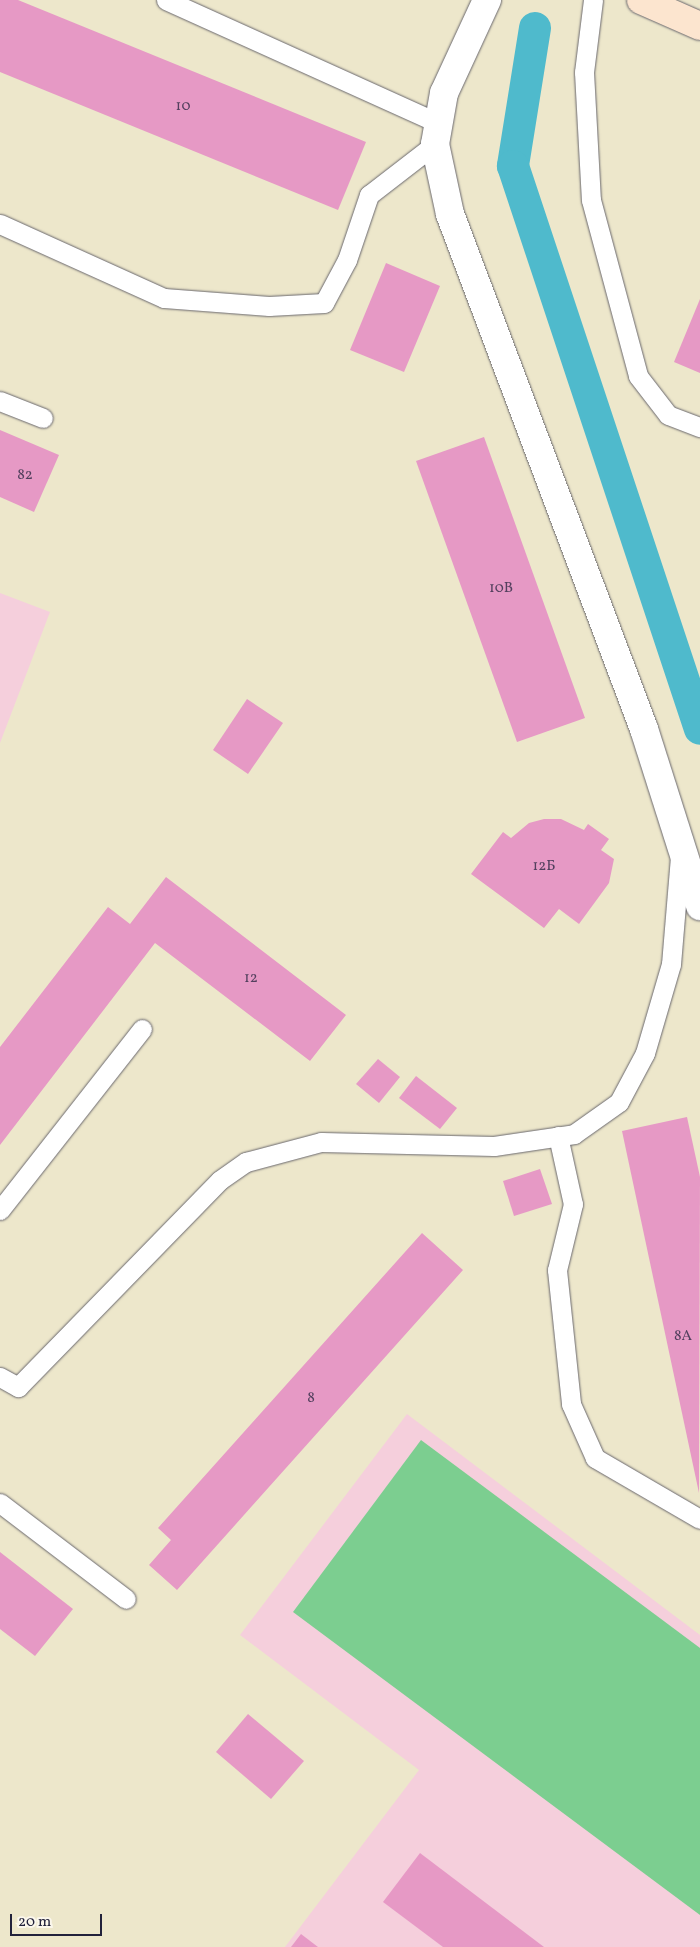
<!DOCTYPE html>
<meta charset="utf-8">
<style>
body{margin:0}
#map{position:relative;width:700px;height:1947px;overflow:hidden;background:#ede7cb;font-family:Vollkorn,serif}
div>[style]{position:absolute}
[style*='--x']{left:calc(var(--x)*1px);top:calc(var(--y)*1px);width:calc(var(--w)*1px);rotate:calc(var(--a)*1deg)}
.built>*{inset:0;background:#f5cfdc}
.green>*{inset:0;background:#7cce90}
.canal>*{height:32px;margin:-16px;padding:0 16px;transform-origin:16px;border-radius:16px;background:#4fbacc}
.building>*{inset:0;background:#e699c5}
.roads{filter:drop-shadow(0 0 1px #69676d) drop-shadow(0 0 1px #69676d)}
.service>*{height:19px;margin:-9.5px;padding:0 9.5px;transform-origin:9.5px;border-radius:9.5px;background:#fff}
.minor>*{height:28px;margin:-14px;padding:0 14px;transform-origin:14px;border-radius:14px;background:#fff}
.secondary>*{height:28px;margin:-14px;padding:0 14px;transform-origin:14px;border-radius:14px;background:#fce5cf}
span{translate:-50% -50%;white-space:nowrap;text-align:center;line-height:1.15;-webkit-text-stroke:5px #fbf7ec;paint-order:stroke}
.number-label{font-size:15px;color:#53405e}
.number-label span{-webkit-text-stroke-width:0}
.scale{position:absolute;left:10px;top:1914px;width:92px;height:22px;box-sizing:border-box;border:2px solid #22223b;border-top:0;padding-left:6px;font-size:15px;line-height:18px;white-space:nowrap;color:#22223b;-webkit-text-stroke:4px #fbf7ec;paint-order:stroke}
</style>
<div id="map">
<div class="built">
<i style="clip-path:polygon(0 593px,50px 612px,0 743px)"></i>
<i style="clip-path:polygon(407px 1414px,700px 1635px,700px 1947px,285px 1947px,419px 1770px,240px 1635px)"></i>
</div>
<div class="green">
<i style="clip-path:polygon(421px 1440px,700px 1648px,700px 1915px,293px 1612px)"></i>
</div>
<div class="canal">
<i style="--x:535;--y:28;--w:140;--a:99.1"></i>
<i style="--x:513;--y:166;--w:593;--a:71.63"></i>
</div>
<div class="building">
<i style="clip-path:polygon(0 0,18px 0,366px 142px,338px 210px,0 72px)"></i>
<i style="clip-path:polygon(386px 263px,440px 286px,404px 372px,350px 350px)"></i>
<i style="clip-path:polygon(700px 299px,700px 373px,674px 362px)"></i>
<i style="clip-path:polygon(0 430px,59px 455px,34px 512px,0 497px)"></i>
<i style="clip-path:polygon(484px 437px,585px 718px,517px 742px,416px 461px)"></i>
<i style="clip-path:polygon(247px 699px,283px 723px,248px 774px,213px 750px)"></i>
<i style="clip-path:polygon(544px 819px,561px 819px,584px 830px,588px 824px,609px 839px,601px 850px,614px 859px,609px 883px,579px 924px,559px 909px,544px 928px,471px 874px,503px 832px,511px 838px,529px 823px)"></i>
<i style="clip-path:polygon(166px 877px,346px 1015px,310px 1061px,155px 943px,0 1145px,0 1047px,108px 907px,130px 924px)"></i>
<i style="clip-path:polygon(378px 1059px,400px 1077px,379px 1103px,356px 1084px)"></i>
<i style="clip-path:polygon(416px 1076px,457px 1108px,440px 1129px,399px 1098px)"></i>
<i style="clip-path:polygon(687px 1117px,700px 1177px,699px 1493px,622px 1131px)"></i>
<i style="clip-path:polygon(540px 1169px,552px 1204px,514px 1216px,503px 1181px)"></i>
<i style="clip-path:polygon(422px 1233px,463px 1270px,177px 1590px,149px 1565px,171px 1540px,158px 1528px)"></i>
<i style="clip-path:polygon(0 1552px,73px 1609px,35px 1656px,0 1629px)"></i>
<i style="clip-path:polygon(248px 1714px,304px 1761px,271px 1799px,216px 1752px)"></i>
<i style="clip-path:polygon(420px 1853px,544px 1947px,443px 1947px,383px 1902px)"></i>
<i style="clip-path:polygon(301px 1934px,318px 1947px,291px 1947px)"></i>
</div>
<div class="roads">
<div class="service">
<i style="--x:166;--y:0;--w:299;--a:24.3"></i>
<i style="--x:593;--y:0;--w:73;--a:97.1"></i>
<i style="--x:584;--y:72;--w:128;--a:86.9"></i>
<i style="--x:591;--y:200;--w:182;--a:75"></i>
<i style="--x:638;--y:376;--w:49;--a:52.4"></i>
<i style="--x:668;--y:415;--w:34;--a:21"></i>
<i style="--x:0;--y:224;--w:180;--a:24.3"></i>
<i style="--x:164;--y:298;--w:105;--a:4.4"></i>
<i style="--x:269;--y:306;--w:55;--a:-3.1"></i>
<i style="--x:324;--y:303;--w:49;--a:-61.9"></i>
<i style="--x:347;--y:260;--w:69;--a:-71.3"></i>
<i style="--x:369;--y:195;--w:83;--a:-37.7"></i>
<i style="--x:0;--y:401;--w:46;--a:21.6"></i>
<i style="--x:558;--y:1136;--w:70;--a:77.6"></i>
<i style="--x:573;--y:1204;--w:68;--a:103.6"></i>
<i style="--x:557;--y:1270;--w:135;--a:84"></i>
<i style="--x:571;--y:1404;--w:59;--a:66"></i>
<i style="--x:595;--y:1458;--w:121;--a:30.2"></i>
<i style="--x:0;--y:1210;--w:230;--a:-51.9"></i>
<i style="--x:0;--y:1377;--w:21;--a:29"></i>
<i style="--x:18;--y:1387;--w:289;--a:-45.7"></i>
<i style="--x:220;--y:1180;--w:32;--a:-35"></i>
<i style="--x:246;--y:1162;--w:78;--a:-14.9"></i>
<i style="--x:321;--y:1142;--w:173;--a:1.3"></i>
<i style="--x:494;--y:1146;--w:81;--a:-8.5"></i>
<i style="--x:574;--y:1134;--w:55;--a:-35.4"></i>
<i style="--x:619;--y:1102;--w:55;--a:-62"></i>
<i style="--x:645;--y:1053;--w:93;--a:-73.7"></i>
<i style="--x:671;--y:964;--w:107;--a:-85.2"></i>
<i style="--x:0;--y:1503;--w:158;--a:37.3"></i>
</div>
<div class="minor">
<i style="--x:487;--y:0;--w:102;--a:114.8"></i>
<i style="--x:444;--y:93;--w:52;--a:100"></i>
<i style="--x:435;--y:144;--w:72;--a:77.9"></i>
<i style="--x:450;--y:214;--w:550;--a:69.36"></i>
<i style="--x:644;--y:729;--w:186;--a:72.4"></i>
</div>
<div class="secondary">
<i style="--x:641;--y:0;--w:64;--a:23.8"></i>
</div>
</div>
<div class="number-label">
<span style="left:183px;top:107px">10</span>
<span style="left:25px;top:476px">82</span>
<span style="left:501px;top:589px">10В</span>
<span style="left:544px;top:867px">12Б</span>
<span style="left:251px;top:979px">12</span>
<span style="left:683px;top:1337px">8А</span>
<span style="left:311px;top:1399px">8</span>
</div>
<div class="scale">20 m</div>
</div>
